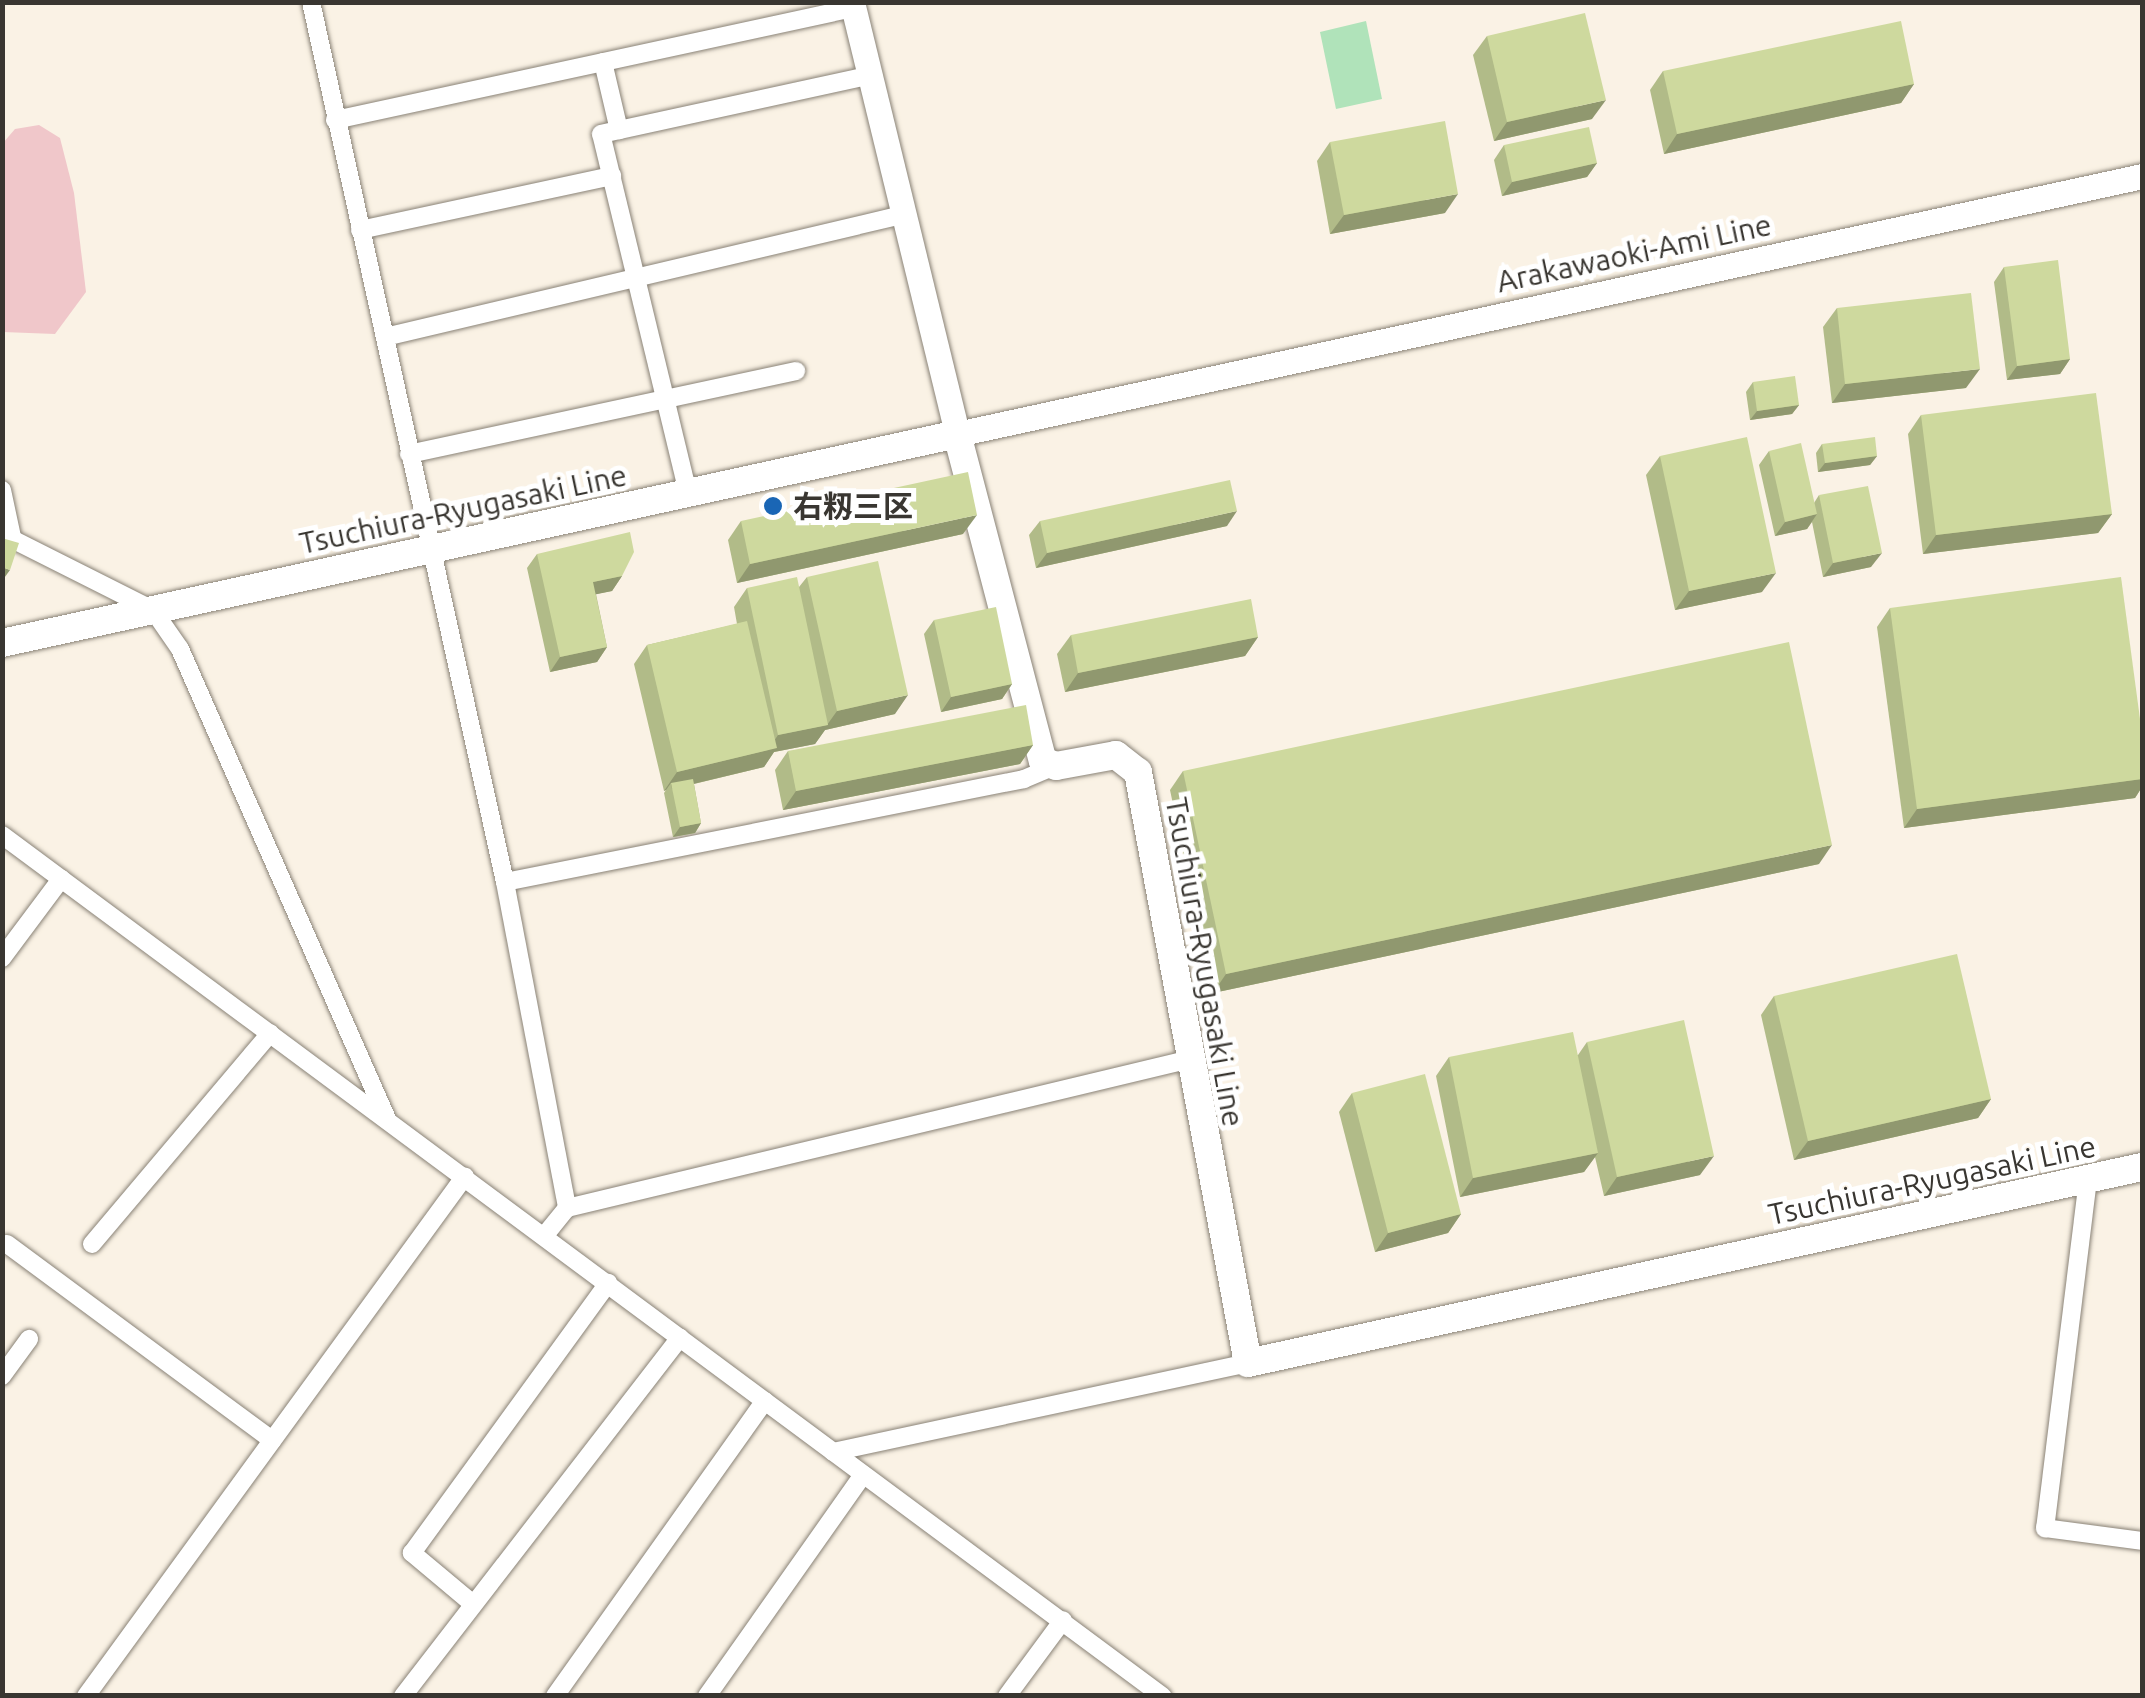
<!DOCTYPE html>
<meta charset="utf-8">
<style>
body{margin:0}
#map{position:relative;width:2145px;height:1698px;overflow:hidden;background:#faf2e5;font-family:Ubuntu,"Noto Sans JP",sans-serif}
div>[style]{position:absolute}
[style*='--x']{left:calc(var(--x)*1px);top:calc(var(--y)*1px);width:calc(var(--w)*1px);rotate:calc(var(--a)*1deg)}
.green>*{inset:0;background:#f0c7ca}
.water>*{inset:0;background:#b0e3ba}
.roads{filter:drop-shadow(0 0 2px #898276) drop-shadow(0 0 2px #898276)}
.street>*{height:18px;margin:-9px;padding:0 9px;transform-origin:9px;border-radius:9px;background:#fff}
.secondary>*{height:25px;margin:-12.5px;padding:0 12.5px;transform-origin:12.5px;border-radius:12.5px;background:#fff}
.primary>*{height:28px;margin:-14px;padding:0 14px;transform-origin:14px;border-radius:14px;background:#fff}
.wall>*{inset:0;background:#b1bb88}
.shaded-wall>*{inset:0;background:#90986f}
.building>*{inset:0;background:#ced99e}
.dots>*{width:28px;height:28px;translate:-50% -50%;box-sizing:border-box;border:5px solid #fff;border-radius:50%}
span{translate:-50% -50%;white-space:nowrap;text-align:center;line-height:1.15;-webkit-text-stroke:10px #fff;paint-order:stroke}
.street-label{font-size:30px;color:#393631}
.poi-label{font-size:30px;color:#393631;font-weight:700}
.left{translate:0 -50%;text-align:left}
.frame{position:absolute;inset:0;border:5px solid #393631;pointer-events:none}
</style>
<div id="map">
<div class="green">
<i style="clip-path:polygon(39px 125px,60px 138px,74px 193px,86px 292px,55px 334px,3px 332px,3px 143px,15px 129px)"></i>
</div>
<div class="water">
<i style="clip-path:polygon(1366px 21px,1382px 99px,1336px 109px,1320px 32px)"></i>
</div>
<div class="roads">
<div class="street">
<i style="--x:311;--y:2;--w:901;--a:77.57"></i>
<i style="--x:505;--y:882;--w:332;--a:79.2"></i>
<i style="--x:603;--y:62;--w:70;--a:76.8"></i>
<i style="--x:335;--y:120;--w:530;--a:-12.2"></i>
<i style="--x:360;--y:230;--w:258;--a:-12.1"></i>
<i style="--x:385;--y:337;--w:531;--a:-13.28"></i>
<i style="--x:409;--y:454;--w:396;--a:-12.1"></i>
<i style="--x:2;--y:490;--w:48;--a:78"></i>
<i style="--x:688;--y:493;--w:369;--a:-103.6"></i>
<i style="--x:601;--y:134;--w:273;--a:-12.3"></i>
<i style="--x:2;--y:534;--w:169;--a:26.7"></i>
<i style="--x:153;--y:610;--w:47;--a:55.3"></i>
<i style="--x:180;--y:649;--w:514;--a:66.23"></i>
<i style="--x:2;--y:835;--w:1445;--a:36.58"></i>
<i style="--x:505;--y:882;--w:529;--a:-11.22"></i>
<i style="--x:1024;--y:779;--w:34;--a:-23"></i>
<i style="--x:2;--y:958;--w:99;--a:-53.2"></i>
<i style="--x:2088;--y:1179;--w:352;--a:97"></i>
<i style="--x:2045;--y:1528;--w:98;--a:7.6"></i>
<i style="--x:545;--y:1235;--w:35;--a:-51"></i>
<i style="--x:567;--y:1208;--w:637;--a:-13.43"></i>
<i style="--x:7;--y:1244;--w:330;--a:36.5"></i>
<i style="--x:92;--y:1244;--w:276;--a:-49.8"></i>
<i style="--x:2;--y:1376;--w:46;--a:-53.9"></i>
<i style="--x:833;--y:1452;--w:424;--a:-12.1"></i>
<i style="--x:473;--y:1604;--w:80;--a:-140.1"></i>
<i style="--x:412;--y:1553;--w:334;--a:-54"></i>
<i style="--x:86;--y:1696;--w:643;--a:-53.91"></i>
<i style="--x:403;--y:1696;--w:453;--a:-52.3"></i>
<i style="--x:555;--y:1696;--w:362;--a:-54.6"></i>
<i style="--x:707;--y:1696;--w:271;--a:-54.8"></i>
<i style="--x:1007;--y:1696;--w:94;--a:-53.6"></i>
</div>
<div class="secondary">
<i style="--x:852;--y:2;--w:445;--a:76.3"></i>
<i style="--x:957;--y:434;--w:1213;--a:-12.28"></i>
</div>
<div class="primary">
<i style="--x:2;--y:643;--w:978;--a:-12.34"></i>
<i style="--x:957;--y:434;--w:338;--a:75.3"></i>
<i style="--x:1043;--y:761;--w:14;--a:21"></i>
<i style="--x:1056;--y:766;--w:61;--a:-10.4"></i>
<i style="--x:1116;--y:755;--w:28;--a:38"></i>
<i style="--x:1138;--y:772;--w:601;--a:79.46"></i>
<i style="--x:1248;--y:1363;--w:915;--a:-12.37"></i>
</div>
</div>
<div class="wall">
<i style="clip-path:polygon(1487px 36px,1592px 119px,1494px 141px,1473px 55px)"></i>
<i style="clip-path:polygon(1663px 71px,1914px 84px,1901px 103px,1664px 154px,1650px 90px)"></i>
<i style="clip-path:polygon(1330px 142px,1445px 213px,1330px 234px,1317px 161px)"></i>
<i style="clip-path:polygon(1504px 145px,1597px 163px,1587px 177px,1502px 196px,1494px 160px)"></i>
<i style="clip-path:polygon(2004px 267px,2070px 359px,2060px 374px,2007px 380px,1994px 282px)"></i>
<i style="clip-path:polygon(1837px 308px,1966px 388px,1832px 403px,1823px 327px)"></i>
<i style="clip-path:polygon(1753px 382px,1799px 405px,1792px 414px,1750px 420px,1746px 392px)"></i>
<i style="clip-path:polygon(1921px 415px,2112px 514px,2098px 533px,1923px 554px,1908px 434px)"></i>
<i style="clip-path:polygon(1822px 444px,1877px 456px,1870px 465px,1818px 472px,1816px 453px)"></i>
<i style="clip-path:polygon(1769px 451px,1814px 503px,1819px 495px,1871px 567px,1823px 577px,1812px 522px,1807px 529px,1775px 536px,1759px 465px)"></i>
<i style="clip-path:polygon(1660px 456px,1762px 592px,1675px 610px,1646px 475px)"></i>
<i style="clip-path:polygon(741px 521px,963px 534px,737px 583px,728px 540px)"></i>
<i style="clip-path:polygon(1040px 521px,1227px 526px,1036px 568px,1029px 535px)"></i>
<i style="clip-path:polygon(537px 554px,622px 576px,612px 591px,596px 594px,607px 647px,597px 662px,550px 672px,527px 568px)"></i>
<i style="clip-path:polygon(807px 577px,895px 714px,825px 730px,815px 744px,774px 752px,764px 767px,694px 784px,701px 823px,695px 833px,673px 837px,664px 793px,666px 790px,664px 791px,634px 664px,647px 645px,737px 624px,734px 607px,747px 588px,799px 587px)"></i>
<i style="clip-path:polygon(1890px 608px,2142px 734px,2142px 787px,2135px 798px,1904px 828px,1877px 627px)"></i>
<i style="clip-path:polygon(934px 620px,1012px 684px,1002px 699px,941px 712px,924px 634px)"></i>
<i style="clip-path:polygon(1071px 635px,1258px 637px,1245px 656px,1065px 692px,1057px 654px)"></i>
<i style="clip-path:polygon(1033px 745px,1020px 764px,783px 810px,775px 770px,788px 751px)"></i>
<i style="clip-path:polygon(1183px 771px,1819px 864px,1213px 993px,1170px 790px)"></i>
<i style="clip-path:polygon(1774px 996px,1991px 1099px,1978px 1118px,1794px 1160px,1761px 1015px)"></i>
<i style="clip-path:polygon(1587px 1042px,1700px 1175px,1604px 1196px,1595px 1157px,1584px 1172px,1460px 1197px,1436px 1076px,1449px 1057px,1578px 1055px)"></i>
<i style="clip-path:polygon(1352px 1093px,1461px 1214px,1448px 1233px,1375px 1252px,1339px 1112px)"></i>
</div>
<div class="shaded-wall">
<i style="clip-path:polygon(1914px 84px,1901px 103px,1664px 154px,1677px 134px)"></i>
<i style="clip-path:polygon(1606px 100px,1592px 119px,1494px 141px,1507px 122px)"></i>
<i style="clip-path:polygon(1597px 163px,1587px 177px,1502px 196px,1512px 182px)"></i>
<i style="clip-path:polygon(1458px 194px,1445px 213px,1330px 234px,1344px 215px)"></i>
<i style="clip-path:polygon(2070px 359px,2060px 374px,2007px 380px,2017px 366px)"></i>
<i style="clip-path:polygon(1980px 369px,1966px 388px,1832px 403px,1845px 384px)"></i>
<i style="clip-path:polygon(1799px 405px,1792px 414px,1750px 420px,1757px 411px)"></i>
<i style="clip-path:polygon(1877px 456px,1870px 465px,1818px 472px,1825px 463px)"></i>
<i style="clip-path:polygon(1237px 511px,1227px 526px,1036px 568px,1047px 553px)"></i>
<i style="clip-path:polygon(1817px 514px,1807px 529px,1775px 536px,1785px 522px)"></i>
<i style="clip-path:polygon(2112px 514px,2098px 533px,1923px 554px,1936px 535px)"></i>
<i style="clip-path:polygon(977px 515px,963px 534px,737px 583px,750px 564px)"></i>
<i style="clip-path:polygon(1882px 553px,1871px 567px,1823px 577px,1833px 563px)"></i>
<i style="clip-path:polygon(2px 567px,10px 570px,2px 581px)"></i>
<i style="clip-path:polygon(1776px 573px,1762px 592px,1675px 610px,1689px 591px)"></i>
<i style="clip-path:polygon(622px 576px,612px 591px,583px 597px,593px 582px)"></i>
<i style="clip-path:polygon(1258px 637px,1245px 656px,1065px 692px,1078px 673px)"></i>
<i style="clip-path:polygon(607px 647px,597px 662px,550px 672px,560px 657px)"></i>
<i style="clip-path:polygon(1012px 684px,1002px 699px,941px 712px,951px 697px)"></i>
<i style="clip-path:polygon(908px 695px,895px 714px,825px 730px,815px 744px,774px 752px,764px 767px,672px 789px,671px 783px,666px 790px,664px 791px,677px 772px,768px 750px,778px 735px,827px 725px,837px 711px)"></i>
<i style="clip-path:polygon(1033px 745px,1020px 764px,783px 810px,796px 791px)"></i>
<i style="clip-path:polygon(2142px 779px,2142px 787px,2135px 798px,1904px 828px,1917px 809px)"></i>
<i style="clip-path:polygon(701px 823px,695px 833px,673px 837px,680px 827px)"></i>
<i style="clip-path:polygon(1832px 845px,1819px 864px,1213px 993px,1226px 974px)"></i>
<i style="clip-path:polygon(1991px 1099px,1978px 1118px,1794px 1160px,1808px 1141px)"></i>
<i style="clip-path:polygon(1598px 1153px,1584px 1172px,1460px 1197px,1473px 1178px)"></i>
<i style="clip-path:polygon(1714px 1156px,1700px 1175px,1604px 1196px,1617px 1177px)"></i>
<i style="clip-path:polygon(1461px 1214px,1448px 1233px,1375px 1252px,1388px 1233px)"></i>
</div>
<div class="building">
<i style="clip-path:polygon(1585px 13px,1606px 100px,1507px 122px,1487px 36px)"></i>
<i style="clip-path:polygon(1901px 21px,1914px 84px,1677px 134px,1663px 71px)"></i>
<i style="clip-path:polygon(1445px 121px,1458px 194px,1344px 215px,1330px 142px)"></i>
<i style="clip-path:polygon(1589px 127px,1597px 163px,1512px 182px,1504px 145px)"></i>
<i style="clip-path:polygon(2058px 260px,2070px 359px,2017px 366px,2004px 267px)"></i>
<i style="clip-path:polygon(1971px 293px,1980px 369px,1845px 384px,1837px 308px)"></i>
<i style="clip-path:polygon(1795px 376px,1799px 405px,1757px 411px,1753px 382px)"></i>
<i style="clip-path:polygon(2096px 393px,2112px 514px,1936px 535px,1921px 415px)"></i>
<i style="clip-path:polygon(1747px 437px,1776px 573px,1689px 591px,1660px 456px)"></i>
<i style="clip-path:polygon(1875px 437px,1877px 456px,1825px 463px,1822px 444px)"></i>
<i style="clip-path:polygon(1801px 443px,1817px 514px,1785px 522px,1769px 451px)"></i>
<i style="clip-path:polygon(968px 472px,977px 515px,750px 564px,741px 521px)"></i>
<i style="clip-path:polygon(1230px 480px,1237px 511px,1047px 553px,1040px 521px)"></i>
<i style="clip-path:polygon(1868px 486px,1882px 553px,1833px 563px,1819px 495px)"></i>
<i style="clip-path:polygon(630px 532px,634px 552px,622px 576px,593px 582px,607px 647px,560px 657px,537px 554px)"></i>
<i style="clip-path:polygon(2px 538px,19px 543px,10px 570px,2px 567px)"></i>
<i style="clip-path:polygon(878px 561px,908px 695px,837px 711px,807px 577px)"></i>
<i style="clip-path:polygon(797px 577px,828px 725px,778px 735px,747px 588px)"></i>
<i style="clip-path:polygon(2121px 577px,2142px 734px,2142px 779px,1917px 809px,1890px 608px)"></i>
<i style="clip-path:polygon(1251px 599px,1258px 637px,1078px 673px,1071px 635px)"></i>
<i style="clip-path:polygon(996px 607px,1012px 684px,951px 697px,934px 620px)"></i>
<i style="clip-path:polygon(747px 621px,777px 748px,677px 772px,647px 645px)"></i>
<i style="clip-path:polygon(1789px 642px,1832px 845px,1226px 974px,1183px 771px)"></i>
<i style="clip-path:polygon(1026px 705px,1033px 745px,796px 791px,788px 751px)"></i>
<i style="clip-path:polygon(693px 779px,701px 823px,680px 827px,671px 783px)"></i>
<i style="clip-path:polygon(1957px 954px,1991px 1099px,1808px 1141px,1774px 996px)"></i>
<i style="clip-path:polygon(1684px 1020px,1714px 1156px,1617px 1177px,1587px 1042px)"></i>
<i style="clip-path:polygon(1573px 1032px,1598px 1153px,1473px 1178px,1449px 1057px)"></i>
<i style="clip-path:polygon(1425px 1074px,1461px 1214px,1388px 1233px,1352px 1093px)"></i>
</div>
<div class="dots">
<i style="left:773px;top:506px;background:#1a66b5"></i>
</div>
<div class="street-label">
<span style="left:1634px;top:253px;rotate:-12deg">Arakawaoki-Ami Line</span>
<span style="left:463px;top:509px;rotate:-12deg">Tsuchiura-Ryugasaki Line</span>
<span style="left:1205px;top:962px;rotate:80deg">Tsuchiura-Ryugasaki Line</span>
<span style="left:1932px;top:1180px;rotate:-12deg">Tsuchiura-Ryugasaki Line</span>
</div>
<div class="poi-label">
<span class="left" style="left:793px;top:506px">右籾三区</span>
</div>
<div class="frame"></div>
</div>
